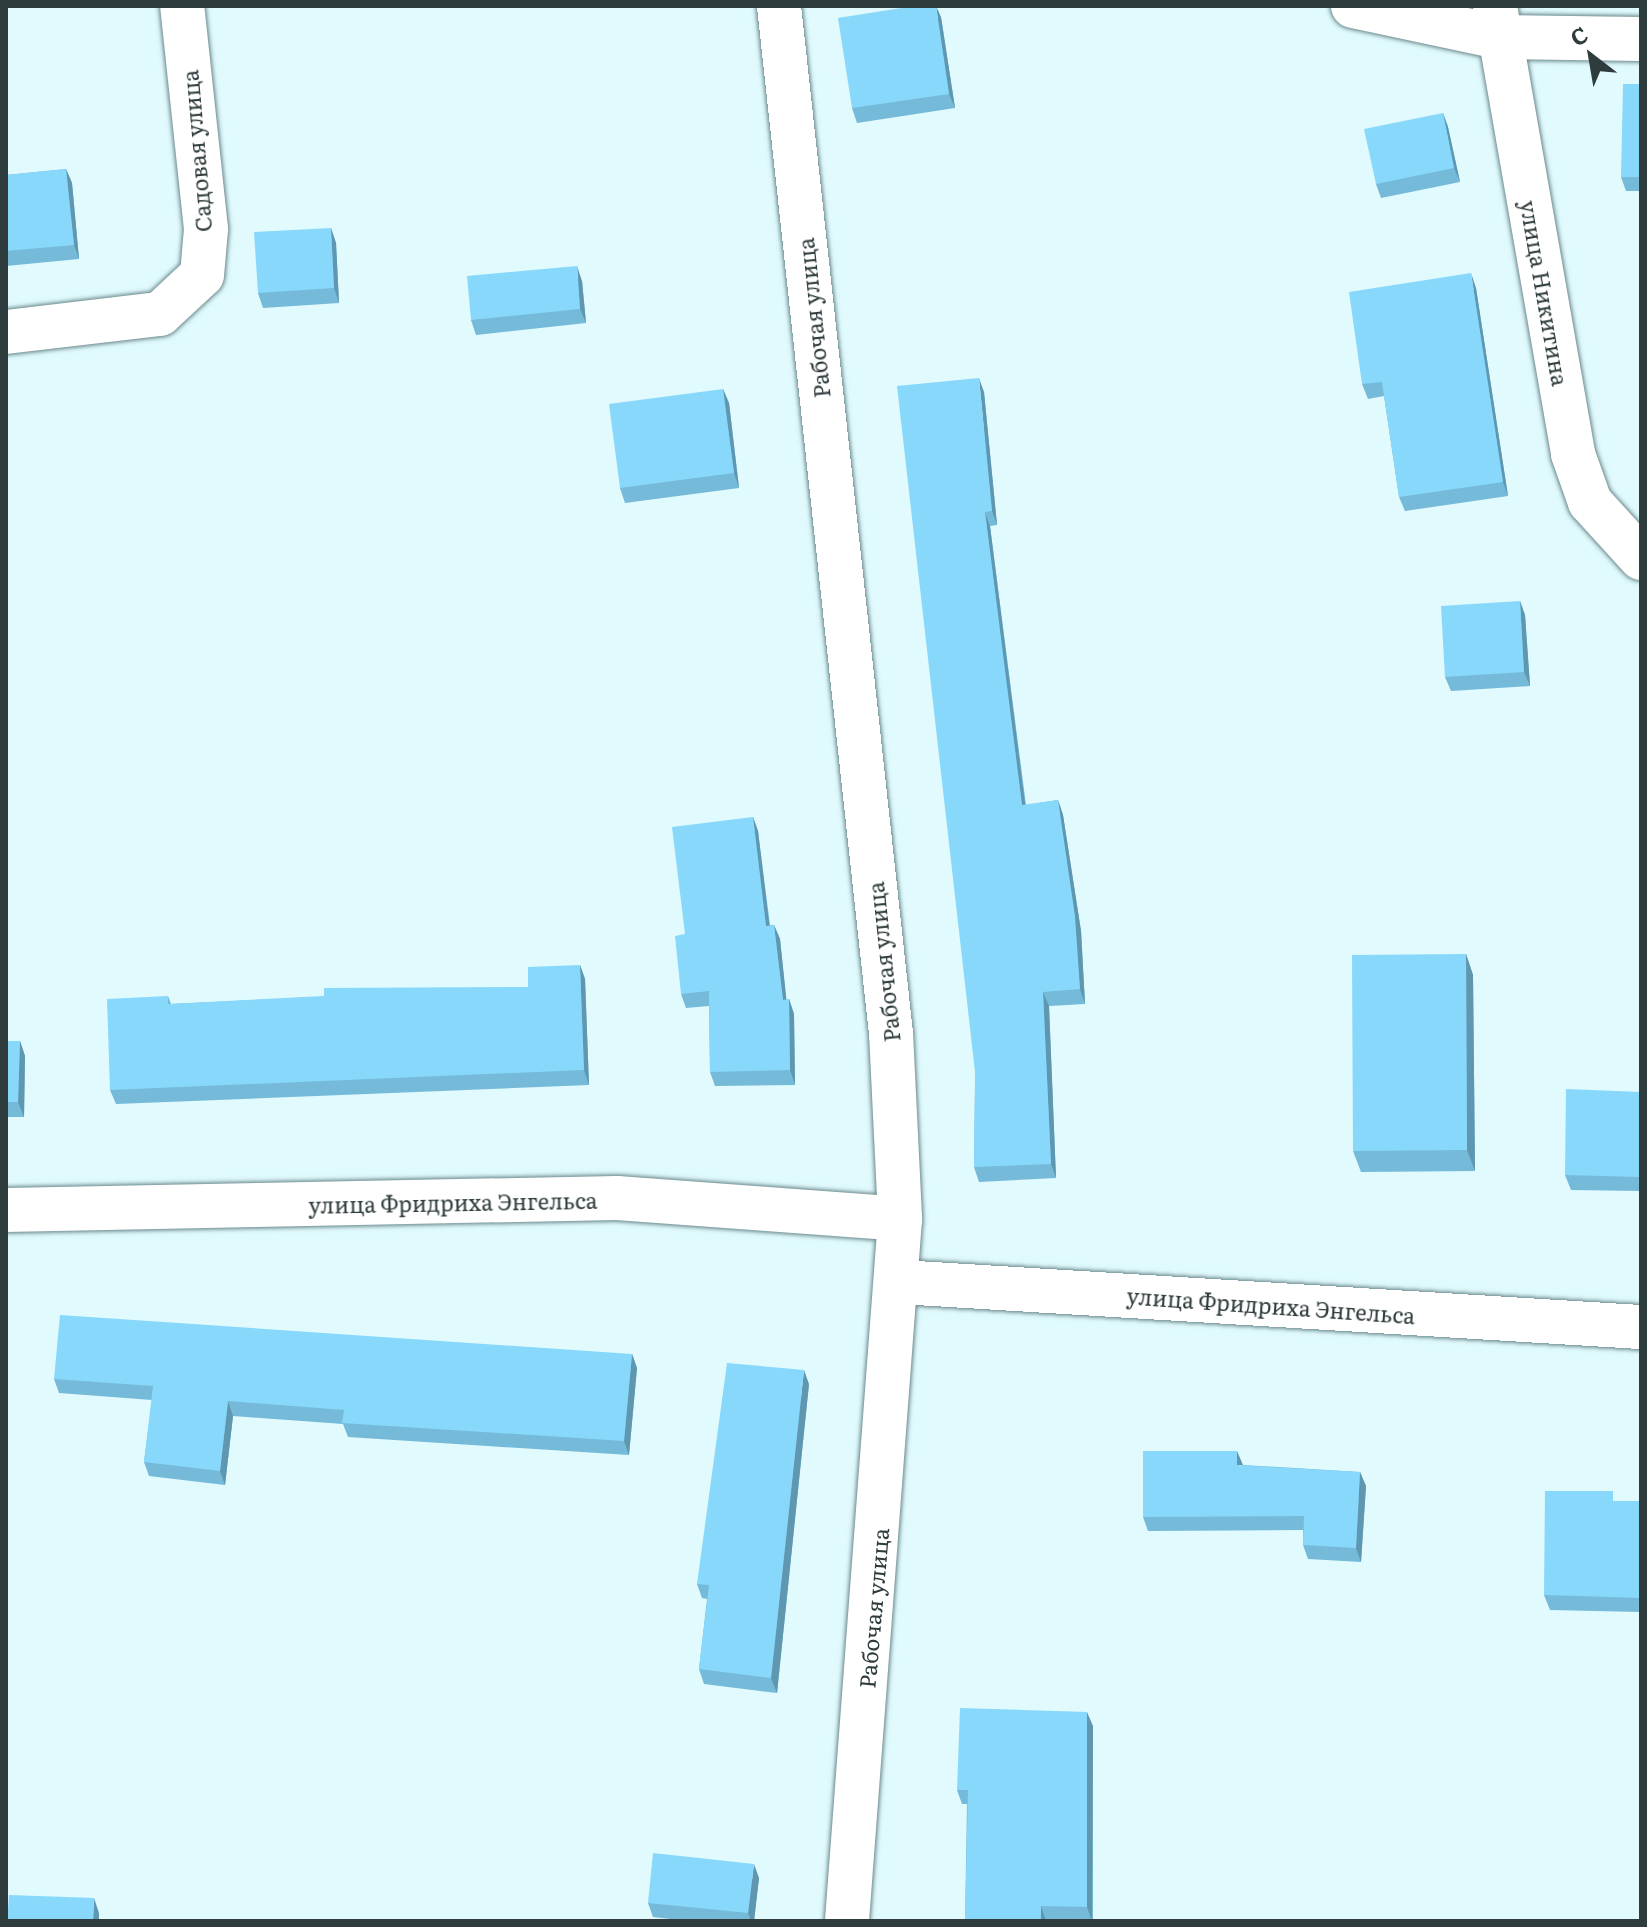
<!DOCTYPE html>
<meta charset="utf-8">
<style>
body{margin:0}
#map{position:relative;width:1647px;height:1927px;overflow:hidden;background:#e0fafd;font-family:Literata,serif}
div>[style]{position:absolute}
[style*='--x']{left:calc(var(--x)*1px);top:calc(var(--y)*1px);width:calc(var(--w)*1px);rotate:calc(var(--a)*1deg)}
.roads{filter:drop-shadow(0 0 2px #6b898c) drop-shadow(0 0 2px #6b898c)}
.minor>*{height:44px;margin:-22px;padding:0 22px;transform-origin:22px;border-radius:22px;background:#fff}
.wall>*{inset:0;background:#75bad8}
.shaded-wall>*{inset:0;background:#5f97b0}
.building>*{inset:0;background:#88d8fb}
span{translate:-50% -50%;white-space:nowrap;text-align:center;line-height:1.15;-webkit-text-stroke:7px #fff;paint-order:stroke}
.street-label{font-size:22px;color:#2f3c3d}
.frame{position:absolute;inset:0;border:8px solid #2f3c3d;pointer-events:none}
.north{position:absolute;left:1551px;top:16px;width:80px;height:80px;-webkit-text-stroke:6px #fff;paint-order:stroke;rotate:329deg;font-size:22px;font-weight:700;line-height:32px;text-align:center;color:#2f3c3d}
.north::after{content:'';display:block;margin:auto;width:28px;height:36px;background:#2f3c3d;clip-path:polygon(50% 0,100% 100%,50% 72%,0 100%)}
</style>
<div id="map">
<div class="roads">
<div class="minor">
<i style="--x:779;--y:6;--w:1033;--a:83.78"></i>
<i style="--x:891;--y:1033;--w:186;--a:87.2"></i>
<i style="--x:900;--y:1219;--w:704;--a:94.32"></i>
<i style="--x:1353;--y:6;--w:149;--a:12"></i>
<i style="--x:1499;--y:37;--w:142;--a:0.8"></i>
<i style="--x:1495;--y:6;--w:455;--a:80.1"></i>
<i style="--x:1573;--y:454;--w:51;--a:70.5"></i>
<i style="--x:1590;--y:502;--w:76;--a:47.7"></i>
<i style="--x:6;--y:332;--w:155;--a:-6.7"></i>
<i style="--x:160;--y:314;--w:57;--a:-42.9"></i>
<i style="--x:202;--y:275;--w:46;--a:-85"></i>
<i style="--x:206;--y:229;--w:224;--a:-96.1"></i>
<i style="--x:6;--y:1210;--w:611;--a:-1.13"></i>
<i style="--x:617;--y:1198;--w:284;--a:4.2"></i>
<i style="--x:900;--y:1282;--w:742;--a:3.48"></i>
</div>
</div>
<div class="wall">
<i style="clip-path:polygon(941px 17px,955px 108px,857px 123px,852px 108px)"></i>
<i style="clip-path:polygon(1641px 84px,1641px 191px,1626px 191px,1621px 177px)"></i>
<i style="clip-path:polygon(1443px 113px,1448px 127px,1460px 182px,1381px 198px,1376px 184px)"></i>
<i style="clip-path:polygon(66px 169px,72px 183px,79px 259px,6px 266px,6px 175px)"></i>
<i style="clip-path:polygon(331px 228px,336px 243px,339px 303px,263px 308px,258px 293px)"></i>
<i style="clip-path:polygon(582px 281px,586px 323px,476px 335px,471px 320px)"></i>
<i style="clip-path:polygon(1476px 288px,1508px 496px,1405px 511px,1399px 497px,1384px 396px,1368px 399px,1362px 384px)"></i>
<i style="clip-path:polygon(723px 389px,729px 403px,739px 488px,625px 503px,620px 488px)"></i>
<i style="clip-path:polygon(984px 392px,997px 525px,990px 526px,1026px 805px,1058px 800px,1063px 815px,1081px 931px,1085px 1004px,1049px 1006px,1056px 1178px,979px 1182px,974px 1167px)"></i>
<i style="clip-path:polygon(1520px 601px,1525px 615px,1530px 686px,1451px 691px,1445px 677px)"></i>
<i style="clip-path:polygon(753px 817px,758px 831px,770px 925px,774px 925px,780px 939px,786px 1000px,789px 999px,794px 1014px,795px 1085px,715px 1086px,710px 1072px,709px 1006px,686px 1008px,681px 994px,685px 934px)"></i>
<i style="clip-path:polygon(1466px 954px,1473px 975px,1475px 1171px,1361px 1172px,1353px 1151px)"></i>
<i style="clip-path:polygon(580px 965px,585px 979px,589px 1085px,116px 1104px,110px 1090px,168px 996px,171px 1004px,528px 987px)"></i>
<i style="clip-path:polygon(6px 1041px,20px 1041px,25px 1056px,24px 1117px,6px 1117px)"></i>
<i style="clip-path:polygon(1641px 1092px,1641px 1191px,1571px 1190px,1565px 1175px)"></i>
<i style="clip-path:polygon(632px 1354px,637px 1368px,629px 1455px,348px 1437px,343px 1424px,233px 1416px,225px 1485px,149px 1476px,144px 1462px,152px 1400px,59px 1393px,54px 1379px)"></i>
<i style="clip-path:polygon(809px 1384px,777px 1693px,704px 1684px,699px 1669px,707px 1599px,702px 1598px,697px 1584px)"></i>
<i style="clip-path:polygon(1243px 1465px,1360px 1472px,1366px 1486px,1361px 1562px,1308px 1559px,1303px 1545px,1303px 1530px,1148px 1531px,1143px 1517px)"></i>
<i style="clip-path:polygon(1616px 1501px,1641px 1501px,1641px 1612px,1550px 1610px,1544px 1595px)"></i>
<i style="clip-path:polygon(1093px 1726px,1093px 1921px,965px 1921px,967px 1804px,962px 1804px,957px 1790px)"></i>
<i style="clip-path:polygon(759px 1878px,754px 1921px,688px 1921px,653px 1917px,648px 1903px)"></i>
</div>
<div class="shaded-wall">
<i style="clip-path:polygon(936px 6px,941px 17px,955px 108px,949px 94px)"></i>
<i style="clip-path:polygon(1443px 113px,1448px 127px,1460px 182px,1454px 168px)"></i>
<i style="clip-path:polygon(66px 169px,72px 183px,79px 259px,74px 245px)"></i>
<i style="clip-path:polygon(331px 228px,336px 243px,339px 303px,334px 288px)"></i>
<i style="clip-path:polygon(577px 266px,582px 281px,586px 323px,580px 309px)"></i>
<i style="clip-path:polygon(1471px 273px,1476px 288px,1508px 496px,1503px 482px)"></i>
<i style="clip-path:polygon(979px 378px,984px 392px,997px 525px,992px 511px)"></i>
<i style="clip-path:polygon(723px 389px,729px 403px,739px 488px,734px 473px)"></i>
<i style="clip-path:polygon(985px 512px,990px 526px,1027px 820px,1022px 805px)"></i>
<i style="clip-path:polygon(1520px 601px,1525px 615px,1530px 686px,1524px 672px)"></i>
<i style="clip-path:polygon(1058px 800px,1063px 815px,1081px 931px,1085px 1004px,1080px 989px)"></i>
<i style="clip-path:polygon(753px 817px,758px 831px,771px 940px,766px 926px)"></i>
<i style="clip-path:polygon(774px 925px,780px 939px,788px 1014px,783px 1000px)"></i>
<i style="clip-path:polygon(1466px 954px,1473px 975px,1475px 1171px,1467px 1150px)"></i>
<i style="clip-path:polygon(580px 965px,585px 979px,589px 1085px,584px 1070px)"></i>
<i style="clip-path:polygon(1043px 992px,1049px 1006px,1056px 1178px,1051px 1164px)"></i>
<i style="clip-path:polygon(789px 999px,794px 1014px,795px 1085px,790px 1070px)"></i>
<i style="clip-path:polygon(20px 1041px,25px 1056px,24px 1117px,18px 1102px)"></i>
<i style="clip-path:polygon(632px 1354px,637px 1368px,629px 1455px,624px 1441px)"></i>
<i style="clip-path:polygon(804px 1370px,809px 1384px,777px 1693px,771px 1678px)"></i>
<i style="clip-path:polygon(228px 1401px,233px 1416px,225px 1485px,220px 1471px)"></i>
<i style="clip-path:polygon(1237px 1451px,1243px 1465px,1237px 1465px)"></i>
<i style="clip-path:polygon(1360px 1472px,1366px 1486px,1361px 1562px,1356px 1548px)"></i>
<i style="clip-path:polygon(1087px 1712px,1093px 1726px,1092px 1921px,1087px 1907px)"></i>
<i style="clip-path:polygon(754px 1864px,759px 1878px,754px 1921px,751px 1921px,748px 1913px)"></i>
<i style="clip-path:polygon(94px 1898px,99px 1913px,99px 1921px,93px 1921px)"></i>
<i style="clip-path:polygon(1041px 1906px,1046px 1921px,1041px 1921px)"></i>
</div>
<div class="building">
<i style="clip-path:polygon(914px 6px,936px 6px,949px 94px,852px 108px,838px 18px)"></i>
<i style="clip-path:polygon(1623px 84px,1641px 84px,1641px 177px,1621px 177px)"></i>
<i style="clip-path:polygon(1443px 113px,1454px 168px,1376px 184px,1364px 129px)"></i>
<i style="clip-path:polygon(66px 169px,74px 245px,6px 251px,6px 175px)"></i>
<i style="clip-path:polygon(331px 228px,334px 288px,258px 293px,254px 232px)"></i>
<i style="clip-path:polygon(577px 266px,580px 309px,471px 320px,467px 276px)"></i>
<i style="clip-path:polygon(1471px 273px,1503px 482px,1399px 497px,1382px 382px,1362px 384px,1349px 292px)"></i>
<i style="clip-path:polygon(979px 378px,992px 511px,985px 512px,1022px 805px,1058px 800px,1075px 916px,1080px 989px,1043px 992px,1051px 1164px,974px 1167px,975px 1072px,897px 386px)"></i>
<i style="clip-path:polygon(723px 389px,734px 473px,620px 488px,609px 404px)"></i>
<i style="clip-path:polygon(1520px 601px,1524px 672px,1445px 677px,1441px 606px)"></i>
<i style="clip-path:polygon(753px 817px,766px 926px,774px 925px,783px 1000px,789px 999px,790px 1070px,710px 1072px,709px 991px,681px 994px,675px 936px,685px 934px,672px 827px)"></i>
<i style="clip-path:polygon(1466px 954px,1467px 1150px,1353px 1151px,1352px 955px)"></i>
<i style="clip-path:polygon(580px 965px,584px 1070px,110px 1090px,107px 999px,168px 996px,168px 1004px,324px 996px,324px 988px,528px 987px,528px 967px)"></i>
<i style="clip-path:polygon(6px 1041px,20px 1041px,18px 1102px,6px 1102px)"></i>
<i style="clip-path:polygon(1566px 1089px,1641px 1092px,1641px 1177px,1565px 1175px)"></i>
<i style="clip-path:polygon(60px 1315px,632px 1354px,624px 1441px,342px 1423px,344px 1410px,228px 1401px,220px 1471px,144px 1462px,153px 1386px,54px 1379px)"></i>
<i style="clip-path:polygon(727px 1363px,804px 1370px,771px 1678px,699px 1669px,709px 1585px,697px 1584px)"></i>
<i style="clip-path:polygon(1143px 1451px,1237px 1451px,1237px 1465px,1360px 1472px,1356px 1548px,1303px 1545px,1304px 1516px,1143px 1517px)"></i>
<i style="clip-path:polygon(1545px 1491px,1613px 1491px,1613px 1501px,1641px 1501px,1641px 1598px,1544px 1595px)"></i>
<i style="clip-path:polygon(960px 1708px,1087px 1712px,1087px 1907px,1041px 1906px,1041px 1921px,965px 1921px,968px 1790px,957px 1790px)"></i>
<i style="clip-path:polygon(653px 1853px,754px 1864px,748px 1913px,648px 1903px)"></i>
<i style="clip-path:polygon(9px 1895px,94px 1898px,93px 1921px,6px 1921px,6px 1910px,8px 1910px)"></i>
</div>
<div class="street-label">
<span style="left:196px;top:151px;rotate:-95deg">Садовая улица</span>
<span style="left:1545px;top:293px;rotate:80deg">улица Никитина</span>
<span style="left:813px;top:318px;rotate:-96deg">Рабочая улица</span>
<span style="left:883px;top:962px;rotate:-96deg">Рабочая улица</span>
<span style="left:453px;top:1202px;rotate:-1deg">улица Фридриха Энгельса</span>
<span style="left:1271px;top:1305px;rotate:4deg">улица Фридриха Энгельса</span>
<span style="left:873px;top:1608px;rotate:-85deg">Рабочая улица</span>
</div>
<div class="frame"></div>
<div class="north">С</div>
</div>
